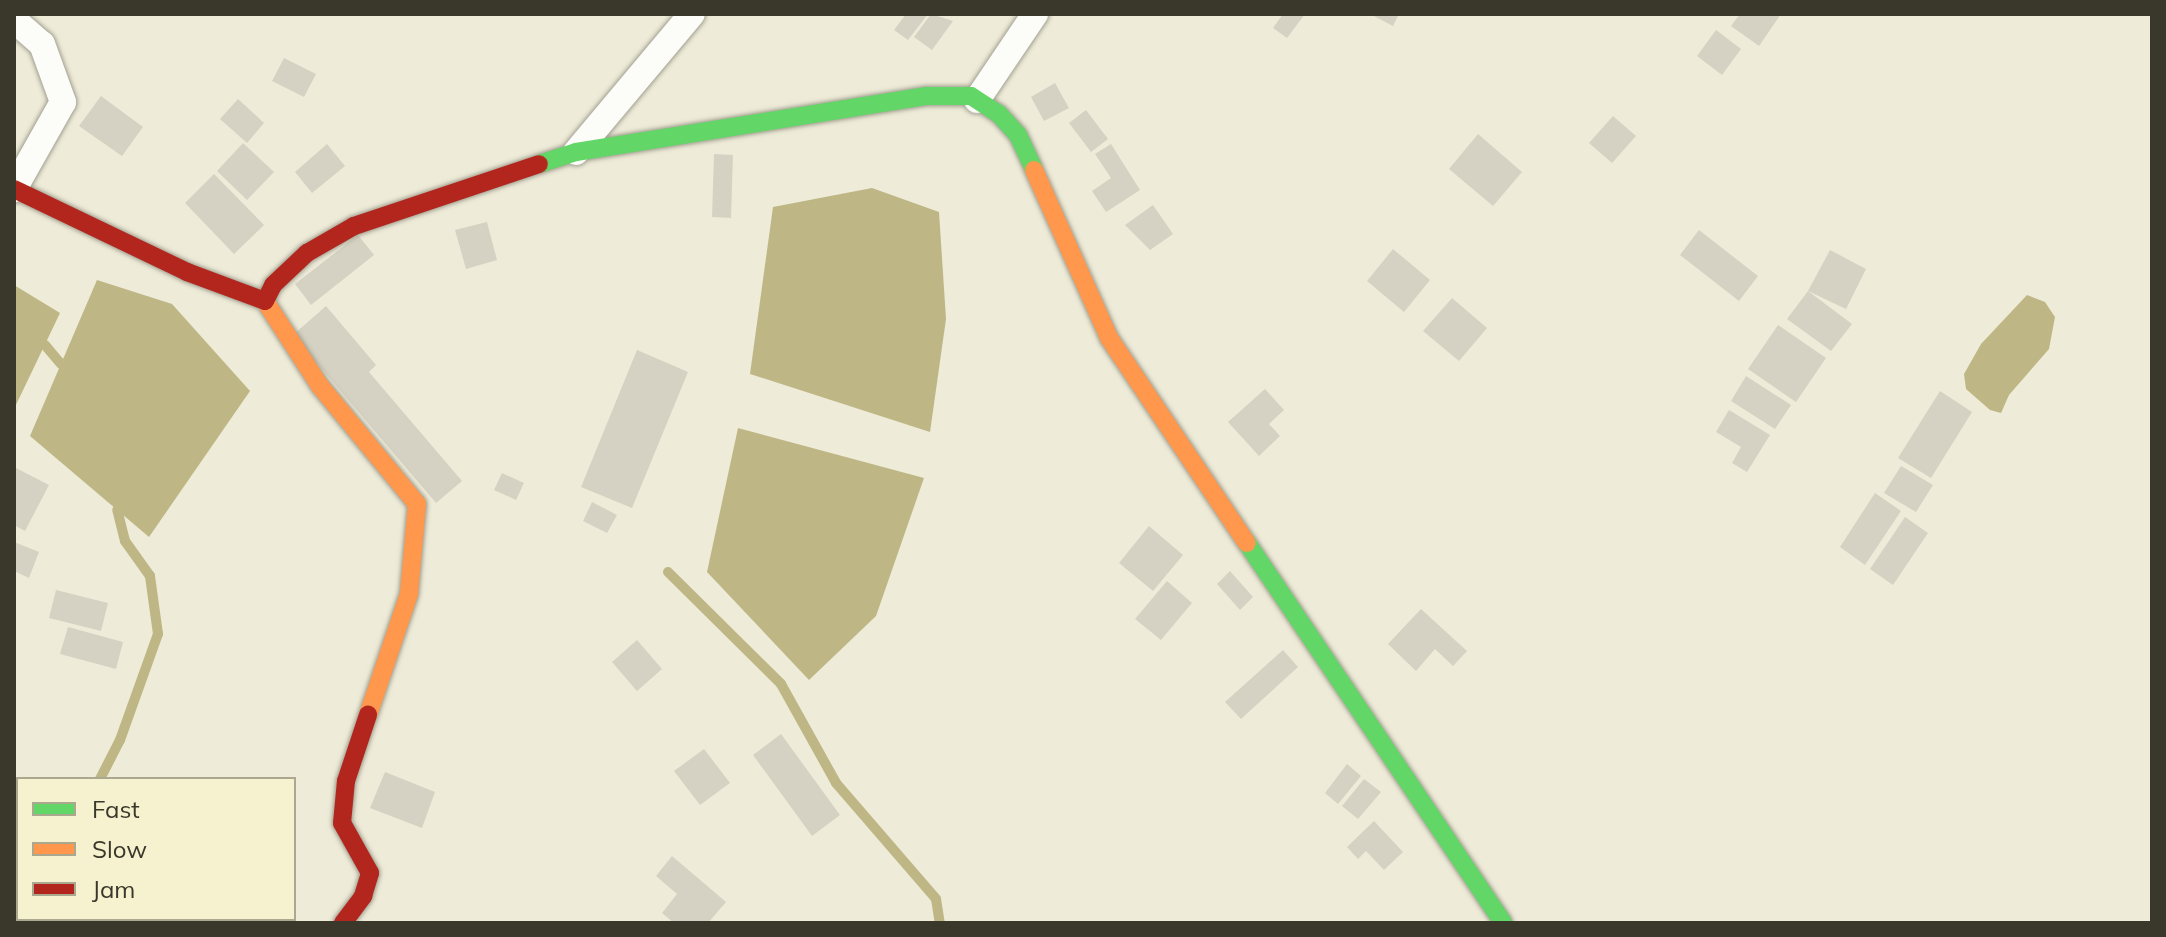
<!DOCTYPE html>
<style>
body{margin:0}
#map{position:relative;width:2166px;height:937px;overflow:hidden;background:#eeebd8;font-family:Mulish,sans-serif}
div>[style]{position:absolute}
[style*='--x']{left:calc(var(--x)*1px);top:calc(var(--y)*1px);width:calc(var(--w)*1px);rotate:calc(var(--a)*1deg)}
.water>*{inset:0;background:#beb785}
.stream>*{height:10px;margin:-5px;padding:0 5px;transform-origin:5px;border-radius:5px;background:#beb785}
.building>*{inset:0;background:#d5d2c3}
.roads{filter:drop-shadow(0 0 2px #a2a091) drop-shadow(0 0 2px #a2a091)}
.street>*{height:26px;margin:-13px;padding:0 13px;transform-origin:13px;border-radius:13px;background:#fcfcf9}
.fast>*{height:18px;margin:-9px;padding:0 9px;transform-origin:9px;border-radius:9px;background:#63d668}
.slow>*{height:18px;margin:-9px;padding:0 9px;transform-origin:9px;border-radius:9px;background:#ff974d}
.jam>*{height:18px;margin:-9px;padding:0 9px;transform-origin:9px;border-radius:9px;background:#b3261e}
span{translate:-50% -50%;white-space:nowrap;text-align:center;line-height:1.15;-webkit-text-stroke:8px #f6f2d0;paint-order:stroke}
.frame{position:absolute;inset:0;border:16px solid #39382a;pointer-events:none}
.legend{position:absolute;left:16px;top:777px;width:280px;height:144px;box-sizing:border-box;background:#f6f2d0;border:2px solid #aaa88e;margin:0;padding:10px 14px;list-style:none;font-size:24px;color:#39382a}
.legend li{display:flex;align-items:center;gap:16px;height:40px}
.legend b{width:40px;border:2px solid #aaa88e}
</style>
<div id="map">
<div class="water">
<i style="clip-path:polygon(872px 188px,939px 212px,946px 319px,930px 432px,750px 374px,773px 207px)"></i>
<i style="clip-path:polygon(97px 280px,172px 304px,250px 391px,149px 537px,30px 436px)"></i>
<i style="clip-path:polygon(14px 285px,60px 313px,14px 409px)"></i>
<i style="clip-path:polygon(2027px 295px,2045px 302px,2055px 317px,2049px 349px,2009px 395px,2001px 413px,1990px 410px,1966px 389px,1964px 374px,1981px 344px)"></i>
<i style="clip-path:polygon(738px 428px,924px 478px,876px 616px,809px 680px,707px 572px)"></i>
</div>
<div class="stream">
<i style="--x:45;--y:345;--w:25;--a:50"></i>
<i style="--x:668;--y:572;--w:159;--a:44.7"></i>
<i style="--x:781;--y:684;--w:113;--a:60.9"></i>
<i style="--x:836;--y:783;--w:153;--a:49.2"></i>
<i style="--x:936;--y:899;--w:24;--a:81"></i>
<i style="--x:100;--y:779;--w:44;--a:-62.9"></i>
<i style="--x:120;--y:740;--w:113;--a:-70.3"></i>
<i style="--x:158;--y:634;--w:59;--a:-97.9"></i>
<i style="--x:150;--y:576;--w:43;--a:-125.5"></i>
<i style="--x:125;--y:541;--w:32;--a:-104"></i>
<i style="--x:14;--y:919;--w:7;--a:-56"></i>
</div>
<div class="building">
<i style="clip-path:polygon(906px 14px,928px 14px,908px 40px,894px 30px)"></i>
<i style="clip-path:polygon(931px 14px,953px 21px,932px 50px,914px 37px)"></i>
<i style="clip-path:polygon(1283px 14px,1305px 14px,1287px 38px,1273px 28px)"></i>
<i style="clip-path:polygon(1370px 14px,1399px 14px,1393px 26px)"></i>
<i style="clip-path:polygon(1740px 14px,1781px 14px,1759px 46px,1731px 26px)"></i>
<i style="clip-path:polygon(1716px 30px,1741px 49px,1722px 75px,1697px 56px)"></i>
<i style="clip-path:polygon(284px 58px,316px 74px,304px 97px,272px 81px)"></i>
<i style="clip-path:polygon(1055px 83px,1069px 108px,1044px 121px,1031px 97px)"></i>
<i style="clip-path:polygon(101px 96px,143px 127px,122px 156px,79px 126px)"></i>
<i style="clip-path:polygon(238px 99px,264px 123px,247px 143px,220px 119px)"></i>
<i style="clip-path:polygon(1086px 110px,1108px 139px,1091px 152px,1069px 123px)"></i>
<i style="clip-path:polygon(1613px 116px,1636px 136px,1612px 163px,1589px 143px)"></i>
<i style="clip-path:polygon(1478px 134px,1522px 172px,1493px 206px,1449px 169px)"></i>
<i style="clip-path:polygon(243px 143px,274px 172px,247px 200px,217px 171px)"></i>
<i style="clip-path:polygon(327px 144px,345px 166px,312px 193px,295px 172px)"></i>
<i style="clip-path:polygon(1111px 144px,1140px 190px,1106px 212px,1092px 191px,1111px 178px,1095px 154px)"></i>
<i style="clip-path:polygon(714px 154px,733px 155px,731px 218px,712px 217px)"></i>
<i style="clip-path:polygon(214px 174px,264px 225px,234px 254px,185px 203px)"></i>
<i style="clip-path:polygon(1153px 205px,1173px 234px,1150px 250px,1125px 225px)"></i>
<i style="clip-path:polygon(487px 222px,497px 260px,466px 269px,455px 230px)"></i>
<i style="clip-path:polygon(1699px 230px,1758px 276px,1739px 301px,1680px 255px)"></i>
<i style="clip-path:polygon(358px 235px,374px 255px,311px 305px,295px 284px)"></i>
<i style="clip-path:polygon(1393px 249px,1430px 280px,1404px 312px,1367px 281px)"></i>
<i style="clip-path:polygon(1830px 250px,1866px 269px,1846px 309px,1808px 291px)"></i>
<i style="clip-path:polygon(1808px 291px,1852px 324px,1831px 351px,1787px 319px)"></i>
<i style="clip-path:polygon(1452px 298px,1487px 328px,1459px 361px,1423px 331px)"></i>
<i style="clip-path:polygon(326px 306px,376px 365px,369px 372px,462px 481px,436px 503px,293px 335px)"></i>
<i style="clip-path:polygon(1778px 325px,1826px 358px,1796px 402px,1748px 369px)"></i>
<i style="clip-path:polygon(637px 350px,688px 372px,632px 508px,581px 487px)"></i>
<i style="clip-path:polygon(1746px 376px,1791px 405px,1775px 429px,1731px 401px)"></i>
<i style="clip-path:polygon(1265px 389px,1284px 410px,1269px 424px,1280px 436px,1259px 456px,1228px 422px)"></i>
<i style="clip-path:polygon(1940px 391px,1972px 412px,1931px 478px,1898px 458px)"></i>
<i style="clip-path:polygon(1729px 410px,1770px 435px,1747px 472px,1732px 463px,1741px 447px,1716px 432px)"></i>
<i style="clip-path:polygon(1901px 466px,1933px 485px,1916px 512px,1884px 493px)"></i>
<i style="clip-path:polygon(16px 468px,49px 485px,25px 531px,14px 525px)"></i>
<i style="clip-path:polygon(502px 473px,524px 483px,516px 500px,494px 490px)"></i>
<i style="clip-path:polygon(1875px 493px,1901px 511px,1865px 565px,1840px 547px)"></i>
<i style="clip-path:polygon(592px 502px,617px 515px,607px 533px,583px 521px)"></i>
<i style="clip-path:polygon(1905px 517px,1928px 533px,1893px 585px,1870px 569px)"></i>
<i style="clip-path:polygon(1149px 526px,1183px 555px,1153px 591px,1119px 563px)"></i>
<i style="clip-path:polygon(14px 542px,39px 552px,29px 578px,14px 571px)"></i>
<i style="clip-path:polygon(1230px 571px,1253px 597px,1240px 610px,1217px 584px)"></i>
<i style="clip-path:polygon(1167px 581px,1192px 603px,1161px 640px,1135px 619px)"></i>
<i style="clip-path:polygon(56px 590px,108px 603px,101px 631px,49px 618px)"></i>
<i style="clip-path:polygon(1421px 609px,1467px 651px,1453px 666px,1435px 649px,1416px 671px,1388px 644px)"></i>
<i style="clip-path:polygon(68px 627px,123px 642px,116px 669px,60px 654px)"></i>
<i style="clip-path:polygon(637px 640px,662px 669px,637px 691px,612px 662px)"></i>
<i style="clip-path:polygon(1283px 650px,1298px 667px,1241px 719px,1225px 702px)"></i>
<i style="clip-path:polygon(781px 734px,840px 815px,812px 836px,753px 755px)"></i>
<i style="clip-path:polygon(704px 749px,730px 783px,700px 805px,674px 771px)"></i>
<i style="clip-path:polygon(1347px 764px,1361px 776px,1338px 804px,1325px 793px)"></i>
<i style="clip-path:polygon(385px 772px,435px 792px,422px 828px,370px 808px)"></i>
<i style="clip-path:polygon(1364px 779px,1381px 792px,1358px 819px,1342px 806px)"></i>
<i style="clip-path:polygon(1374px 821px,1403px 852px,1384px 870px,1366px 851px,1358px 859px,1347px 847px)"></i>
<i style="clip-path:polygon(672px 856px,726px 902px,708px 923px,674px 923px,662px 913px,677px 894px,656px 876px)"></i>
</div>
<div class="roads">
<div class="street">
<i style="--x:14;--y:20;--w:37;--a:41"></i>
<i style="--x:42;--y:44;--w:62;--a:70.1"></i>
<i style="--x:63;--y:102;--w:100;--a:119.4"></i>
<i style="--x:977;--y:100;--w:104;--a:-56"></i>
<i style="--x:576;--y:152;--w:180;--a:-50"></i>
</div>
<div class="fast">
<i style="--x:539;--y:164;--w:39;--a:-18"></i>
<i style="--x:576;--y:152;--w:354;--a:-9.1"></i>
<i style="--x:926;--y:96;--w:45;--a:0"></i>
<i style="--x:971;--y:96;--w:33;--a:33"></i>
<i style="--x:999;--y:114;--w:28;--a:48"></i>
<i style="--x:1018;--y:135;--w:38;--a:65"></i>
<i style="--x:1247;--y:543;--w:458;--a:56"></i>
</div>
<div class="slow">
<i style="--x:1034;--y:170;--w:184;--a:65.9"></i>
<i style="--x:1109;--y:338;--w:247;--a:56.1"></i>
<i style="--x:265;--y:301;--w:101;--a:57.1"></i>
<i style="--x:320;--y:386;--w:153;--a:50.6"></i>
<i style="--x:417;--y:504;--w:90;--a:95.1"></i>
<i style="--x:409;--y:594;--w:128;--a:108.7"></i>
</div>
<div class="jam">
<i style="--x:14;--y:189;--w:192;--a:25.6"></i>
<i style="--x:187;--y:272;--w:83;--a:20.4"></i>
<i style="--x:265;--y:301;--w:18;--a:-63"></i>
<i style="--x:273;--y:285;--w:47;--a:-43.3"></i>
<i style="--x:307;--y:253;--w:54;--a:-29.9"></i>
<i style="--x:354;--y:226;--w:195;--a:-18.5"></i>
<i style="--x:343;--y:923;--w:34;--a:-53"></i>
<i style="--x:363;--y:896;--w:24;--a:-73"></i>
<i style="--x:370;--y:873;--w:57;--a:-119.2"></i>
<i style="--x:342;--y:823;--w:42;--a:-84.6"></i>
<i style="--x:346;--y:781;--w:70;--a:-71.6"></i>
</div>
</div>
<div class="frame"></div>
<ul class="legend">
<li><b style="height:10px;background:#63d668"></b>Fast</li>
<li><b style="height:10px;background:#ff974d"></b>Slow</li>
<li><b style="height:10px;background:#b3261e"></b>Jam</li>
</ul>
</div>
